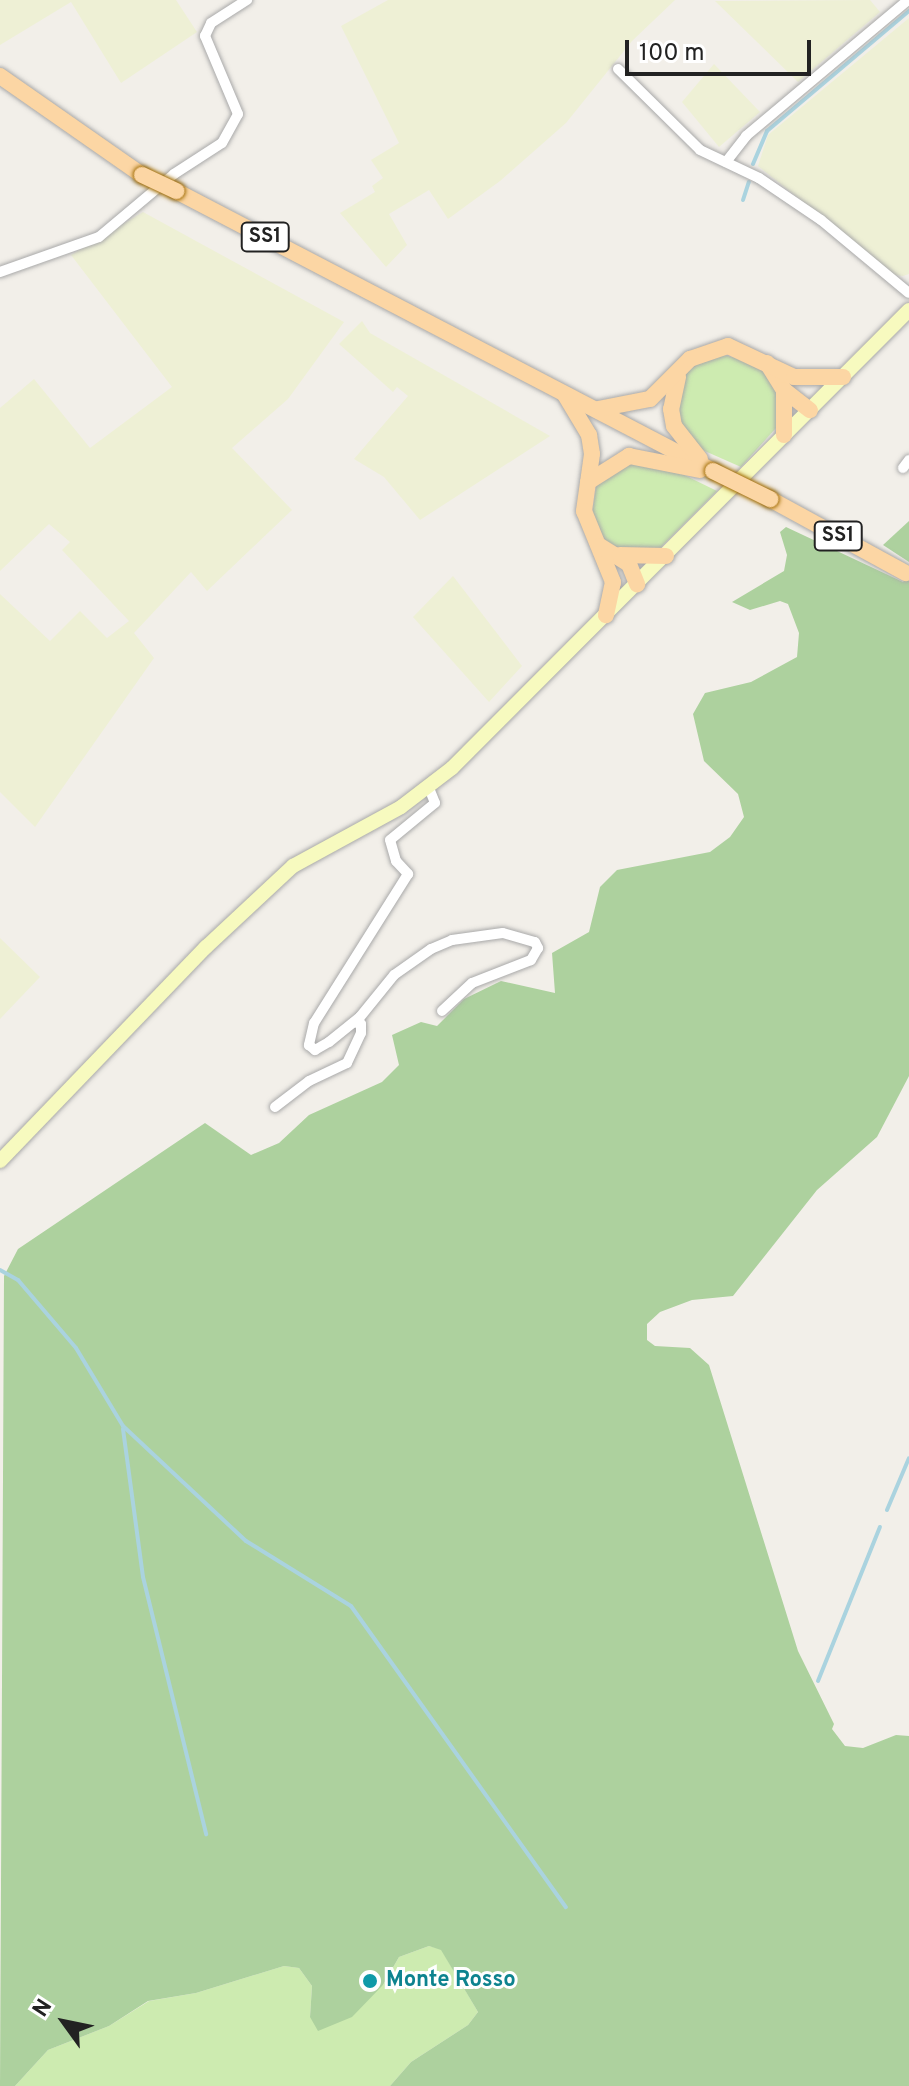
<!DOCTYPE html>
<style>
body{margin:0}
#map{position:relative;width:909px;height:2086px;overflow:hidden;background:#f2efe9;font-family:Overpass,sans-serif}
div>[style]{position:absolute}
[style*='--x']{left:calc(var(--x)*1px);top:calc(var(--y)*1px);width:calc(var(--w)*1px);rotate:calc(var(--a)*1deg)}
.farmland>*{inset:0;background:#eef0d5}
.grass>*{inset:0;background:#cdebb0}
.forest>*{inset:0;background:#add19e}
.stream>*{height:4px;margin:-2px;padding:0 2px;transform-origin:2px;border-radius:2px;background:#aad3df}
.roads{filter:drop-shadow(0 0 2px #a9a9a9) drop-shadow(0 0 2px #a9a9a9)}
.street>*{height:10px;margin:-5px;padding:0 5px;transform-origin:5px;border-radius:5px;background:#fff}
.secondary>*{height:14px;margin:-7px;padding:0 7px;transform-origin:7px;border-radius:7px;background:#f7fabf}
.primary>*{height:16px;margin:-8px;padding:0 8px;transform-origin:8px;border-radius:8px;background:#fcd6a4}
.bridges{filter:drop-shadow(0 0 2px #a06b00) drop-shadow(0 0 2px #a06b00)}
.primary-bridge>*{height:16px;margin:-8px;padding:0 8px;transform-origin:8px;border-radius:8px;background:#fcd6a4}
.dots>*{width:22px;height:22px;translate:-50% -50%;box-sizing:border-box;border:4px solid #fff;border-radius:50%}
span{translate:-50% -50%;white-space:nowrap;text-align:center;line-height:1.15;-webkit-text-stroke:6px #fff;paint-order:stroke}
.shield-label span{padding:2px 6px;background:#fff;border:2px solid;border-radius:6px;-webkit-text-stroke-width:0}
.shield-label{font-size:20px;color:#222;font-weight:700}
.culture-label{font-size:22px;color:#0d838f;font-weight:700}
.left{translate:0 -50%;text-align:left}
.north{position:absolute;left:24px;top:1982px;width:80px;height:80px;-webkit-text-stroke:6px #fff;paint-order:stroke;rotate:303deg;font-size:22px;font-weight:700;line-height:32px;text-align:center;color:#222}
.north::after{content:'';display:block;margin:auto;width:28px;height:36px;background:#222;clip-path:polygon(50% 0,100% 100%,50% 72%,0 100%)}
.scale{position:absolute;left:625px;top:40px;width:186px;height:36px;box-sizing:border-box;border:4px solid #222;border-top:0;padding-left:10px;font-size:24px;line-height:28px;white-space:nowrap;color:#222;-webkit-text-stroke:6px #fff;paint-order:stroke}
</style>
<div id="map">
<div class="farmland">
<i style="clip-path:polygon(0 0,176px 0,197px 32px,121px 83px,71px 2px,0 45px)"></i>
<i style="clip-path:polygon(388px 0,675px 0,632px 41px,566px 123px,500px 181px,448px 219px,429px 190px,389px 214px,407px 245px,386px 267px,340px 213px,375px 192px,372px 186px,383px 178px,371px 160px,399px 143px,341px 26px)"></i>
<i style="clip-path:polygon(870px 0,880px 12px,798px 82px,715px 1px)"></i>
<i style="clip-path:polygon(909px 18px,909px 274px,903px 276px,895px 275px,758px 166px,768px 135px)"></i>
<i style="clip-path:polygon(714px 64px,760px 112px,719px 147px,682px 102px)"></i>
<i style="clip-path:polygon(143px 212px,344px 322px,288px 399px,232px 448px,292px 510px,207px 591px,191px 572px,134px 633px,154px 658px,35px 827px,0 792px,0 594px,50px 641px,80px 611px,107px 638px,129px 621px,62px 550px,70px 542px,49px 524px,0 571px,0 408px,34px 379px,90px 448px,172px 387px,71px 255px)"></i>
<i style="clip-path:polygon(362px 321px,370px 333px,550px 436px,420px 520px,384px 477px,354px 459px,408px 396px,397px 387px,393px 392px,339px 344px)"></i>
<i style="clip-path:polygon(453px 576px,522px 666px,489px 702px,413px 617px)"></i>
<i style="clip-path:polygon(0 938px,40px 977px,0 1019px)"></i>
</div>
<div class="grass">
<i style="clip-path:polygon(719px 354px,758px 363px,779px 396px,776px 428px,741px 467px,698px 448px,684px 433px,677px 414px,685px 375px,700px 361px)"></i>
<i style="clip-path:polygon(631px 461px,672px 469px,717px 491px,658px 550px,619px 550px,606px 542px,592px 516px,596px 487px,604px 475px)"></i>
<i style="clip-path:polygon(429px 1946px,441px 1949px,478px 2012px,468px 2025px,411px 2062px,390px 2086px,15px 2086px,48px 2050px,109px 2026px,149px 2001px,196px 1993px,284px 1966px,299px 1968px,312px 1986px,310px 2017px,383px 1985px,399px 1957px)"></i>
</div>
<div class="forest">
<i style="clip-path:polygon(909px 521px,909px 562px,883px 545px)"></i>
<i style="clip-path:polygon(786px 527px,903px 582px,909px 576px,909px 1076px,877px 1137px,817px 1190px,733px 1296px,692px 1300px,660px 1312px,647px 1324px,647px 1340px,655px 1346px,690px 1348px,709px 1365px,798px 1651px,834px 1724px,832px 1729px,845px 1746px,863px 1748px,896px 1735px,909px 1736px,909px 2086px,390px 2086px,411px 2062px,468px 2025px,478px 2012px,441px 1950px,429px 1946px,399px 1957px,383px 1985px,352px 2017px,318px 2031px,310px 2017px,312px 1986px,299px 1968px,284px 1966px,196px 1993px,148px 2001px,109px 2026px,48px 2050px,15px 2086px,0 2086px,4px 1276px,18px 1249px,205px 1123px,251px 1155px,279px 1143px,309px 1115px,382px 1082px,399px 1065px,392px 1035px,421px 1022px,437px 1026px,464px 999px,501px 981px,555px 993px,552px 953px,589px 932px,600px 887px,617px 870px,710px 852px,730px 837px,744px 817px,738px 794px,704px 761px,693px 714px,705px 693px,751px 682px,797px 657px,799px 633px,788px 604px,780px 601px,750px 610px,732px 602px,784px 571px,787px 555px,780px 532px)"></i>
</div>
<div class="stream">
<i style="--x:753;--y:164;--w:36;--a:-67"></i>
<i style="--x:767;--y:131;--w:186;--a:-40.2"></i>
<i style="--x:743;--y:200;--w:19;--a:-72"></i>
<i style="--x:0;--y:1270;--w:21;--a:29"></i>
<i style="--x:18;--y:1280;--w:89;--a:49.5"></i>
<i style="--x:76;--y:1348;--w:91;--a:58.9"></i>
<i style="--x:123;--y:1426;--w:168;--a:43.1"></i>
<i style="--x:246;--y:1541;--w:123;--a:31.8"></i>
<i style="--x:351;--y:1606;--w:370;--a:54.5"></i>
<i style="--x:123;--y:1429;--w:149;--a:82.3"></i>
<i style="--x:143;--y:1577;--w:265;--a:76.2"></i>
<i style="--x:887;--y:1510;--w:56;--a:-67.1"></i>
<i style="--x:818;--y:1681;--w:166;--a:-68.1"></i>
</div>
<div class="roads">
<div class="street">
<i style="--x:618;--y:69;--w:115;--a:44.6"></i>
<i style="--x:700;--y:150;--w:65;--a:25.4"></i>
<i style="--x:759;--y:178;--w:75;--a:34.1"></i>
<i style="--x:821;--y:220;--w:114;--a:39.7"></i>
<i style="--x:726;--y:162;--w:33;--a:-52"></i>
<i style="--x:746;--y:136;--w:212;--a:-40"></i>
<i style="--x:0;--y:272;--w:105;--a:-19.5"></i>
<i style="--x:99;--y:237;--w:98;--a:-40"></i>
<i style="--x:174;--y:174;--w:57;--a:-32.9"></i>
<i style="--x:222;--y:143;--w:33;--a:-61"></i>
<i style="--x:238;--y:114;--w:85;--a:-112.9"></i>
<i style="--x:205;--y:36;--w:14;--a:-65"></i>
<i style="--x:211;--y:23;--w:43;--a:-32.6"></i>
<i style="--x:903;--y:468;--w:10;--a:-53"></i>
<i style="--x:429;--y:788;--w:16;--a:68"></i>
<i style="--x:435;--y:803;--w:58;--a:140.6"></i>
<i style="--x:390;--y:840;--w:22;--a:74"></i>
<i style="--x:396;--y:861;--w:18;--a:47"></i>
<i style="--x:408;--y:874;--w:176;--a:122.2"></i>
<i style="--x:314;--y:1023;--w:23;--a:103"></i>
<i style="--x:309;--y:1045;--w:8;--a:40"></i>
<i style="--x:315;--y:1050;--w:16;--a:-30"></i>
<i style="--x:329;--y:1042;--w:40;--a:-39"></i>
<i style="--x:360;--y:1017;--w:54;--a:-51"></i>
<i style="--x:394;--y:975;--w:45;--a:-35.1"></i>
<i style="--x:431;--y:949;--w:23;--a:-23"></i>
<i style="--x:452;--y:940;--w:51;--a:-7.8"></i>
<i style="--x:503;--y:933;--w:33;--a:16"></i>
<i style="--x:535;--y:942;--w:7;--a:63"></i>
<i style="--x:538;--y:948;--w:14;--a:120"></i>
<i style="--x:531;--y:960;--w:63;--a:158.7"></i>
<i style="--x:472;--y:983;--w:41;--a:137"></i>
<i style="--x:275;--y:1107;--w:43;--a:-37.4"></i>
<i style="--x:309;--y:1081;--w:42;--a:-25.3"></i>
<i style="--x:347;--y:1063;--w:33;--a:-65"></i>
<i style="--x:361;--y:1033;--w:9;--a:-90"></i>
<i style="--x:361;--y:1024;--w:7;--a:-164"></i>
</div>
<div class="secondary">
<i style="--x:0;--y:1161;--w:297;--a:-46.1"></i>
<i style="--x:206;--y:947;--w:119;--a:-43"></i>
<i style="--x:293;--y:866;--w:123;--a:-28.6"></i>
<i style="--x:401;--y:807;--w:64;--a:-37.4"></i>
<i style="--x:452;--y:768;--w:647;--a:-45.06"></i>
</div>
<div class="primary">
<i style="--x:0;--y:76;--w:173;--a:34.9"></i>
<i style="--x:176;--y:191;--w:606;--a:27.54"></i>
<i style="--x:767;--y:363;--w:32;--a:58"></i>
<i style="--x:784;--y:390;--w:33;--a:38"></i>
<i style="--x:678;--y:377;--w:33;--a:102"></i>
<i style="--x:671;--y:409;--w:17;--a:80"></i>
<i style="--x:674;--y:426;--w:42;--a:51.8"></i>
<i style="--x:565;--y:395;--w:47;--a:59"></i>
<i style="--x:589;--y:435;--w:19;--a:81"></i>
<i style="--x:592;--y:454;--w:58;--a:98"></i>
<i style="--x:584;--y:511;--w:77;--a:67.8"></i>
<i style="--x:613;--y:582;--w:34;--a:102"></i>
<i style="--x:598;--y:409;--w:53;--a:-10.9"></i>
<i style="--x:650;--y:399;--w:57;--a:-45"></i>
<i style="--x:690;--y:359;--w:40;--a:-18.9"></i>
<i style="--x:728;--y:346;--w:73;--a:25.2"></i>
<i style="--x:794;--y:377;--w:49;--a:0"></i>
<i style="--x:784;--y:435;--w:45;--a:-90"></i>
<i style="--x:588;--y:482;--w:49;--a:-32.4"></i>
<i style="--x:629;--y:456;--w:72;--a:11.2"></i>
<i style="--x:770;--y:499;--w:155;--a:28.6"></i>
<i style="--x:600;--y:546;--w:34;--a:32"></i>
<i style="--x:629;--y:564;--w:22;--a:68"></i>
<i style="--x:620;--y:555;--w:46;--a:1.2"></i>
</div>
</div>
<div class="bridges">
<div class="primary-bridge">
<i style="--x:142;--y:175;--w:38;--a:25"></i>
<i style="--x:713;--y:471;--w:64;--a:26.2"></i>
</div>
</div>
<div class="dots">
<i style="left:370px;top:1981px;background:#0f9aa8"></i>
</div>
<div class="shield-label">
<span style="left:265px;top:237px">SS1</span>
<span style="left:838px;top:536px">SS1</span>
</div>
<div class="culture-label">
<span class="left" style="left:386px;top:1981px">Monte Rosso</span>
</div>
<div class="north">N</div>
<div class="scale">100 m</div>
</div>
